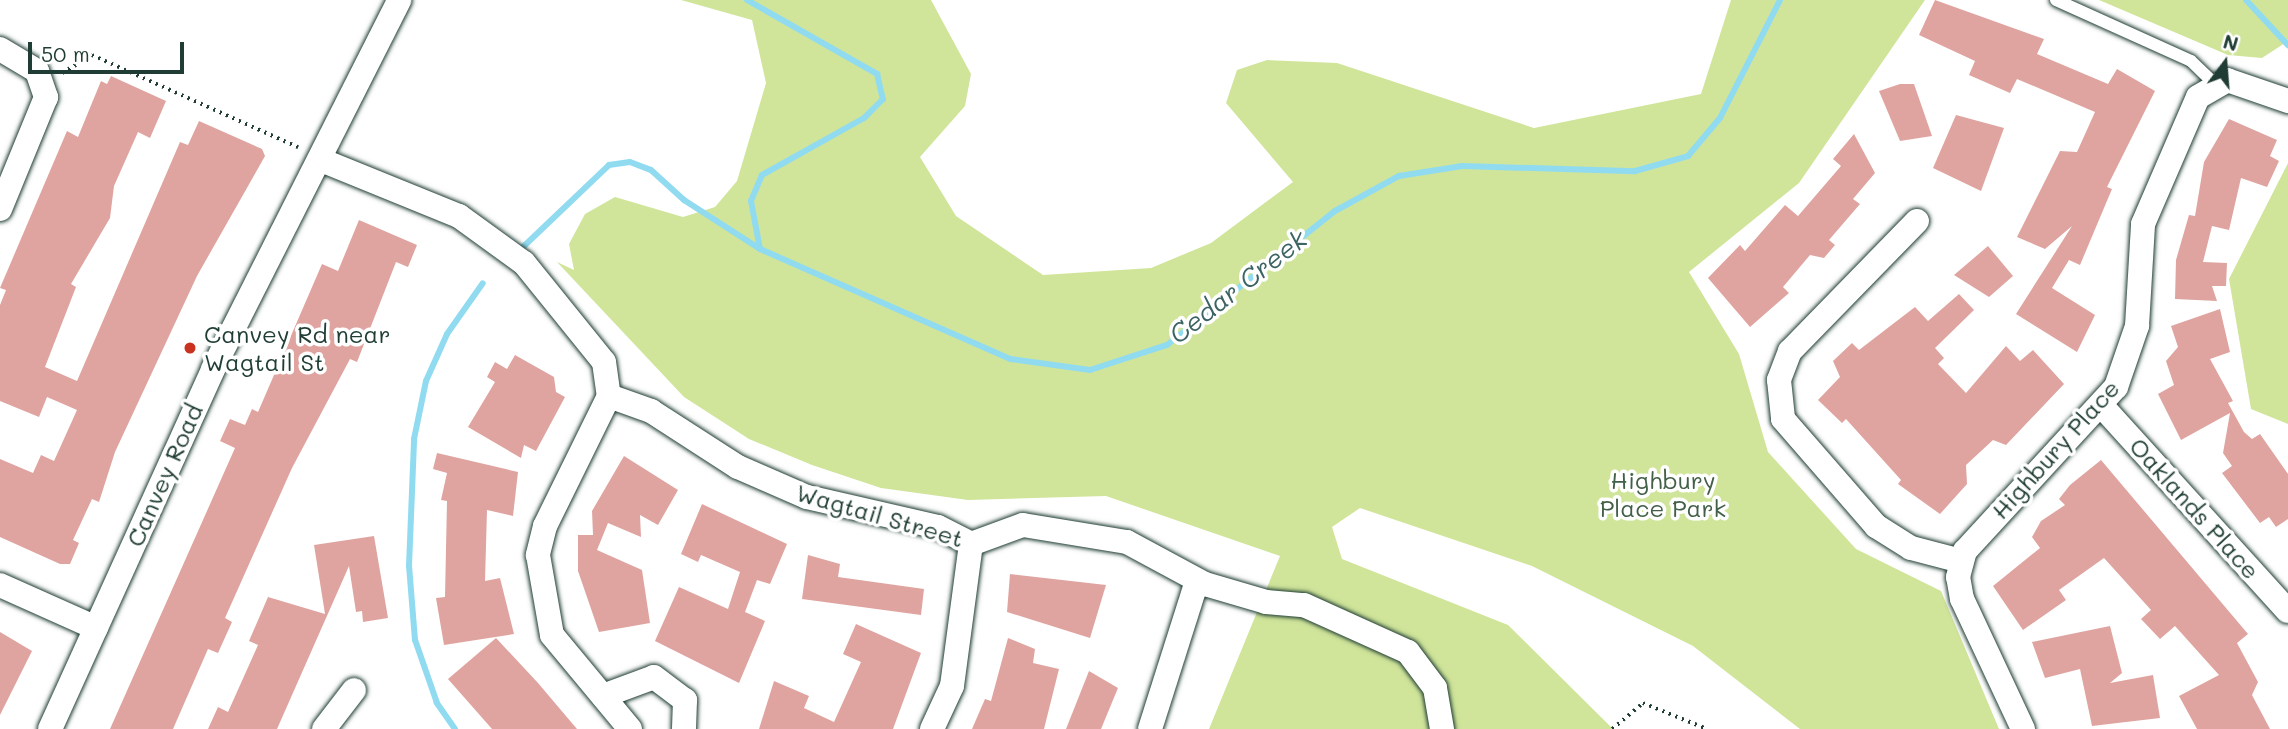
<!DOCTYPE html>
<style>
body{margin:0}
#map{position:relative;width:2288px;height:729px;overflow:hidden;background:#fff;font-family:Mali,sans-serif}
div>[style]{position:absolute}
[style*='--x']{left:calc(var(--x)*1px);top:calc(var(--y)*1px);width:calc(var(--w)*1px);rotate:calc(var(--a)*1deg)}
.green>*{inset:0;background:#d0e59a}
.stream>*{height:6px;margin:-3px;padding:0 3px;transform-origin:3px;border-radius:3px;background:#91dbf1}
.building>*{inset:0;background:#dfa4a0}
.path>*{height:3.5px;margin-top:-1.75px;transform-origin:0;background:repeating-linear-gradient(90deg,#1f3d34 0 2px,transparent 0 7px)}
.roads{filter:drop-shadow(0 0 2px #1f3d34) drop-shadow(0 0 2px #1f3d34)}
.lane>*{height:12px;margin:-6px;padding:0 6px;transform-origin:6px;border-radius:6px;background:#fff}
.street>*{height:24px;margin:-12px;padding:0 12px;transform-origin:12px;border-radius:12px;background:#fff}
.dots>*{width:19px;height:19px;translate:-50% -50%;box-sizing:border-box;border:4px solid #fff;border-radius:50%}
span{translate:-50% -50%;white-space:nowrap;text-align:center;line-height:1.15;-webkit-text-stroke:7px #fff;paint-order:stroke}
.poi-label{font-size:24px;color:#1f3d34}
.left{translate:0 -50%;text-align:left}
.street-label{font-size:24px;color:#1f3d34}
.park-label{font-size:24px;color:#425f48}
.water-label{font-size:26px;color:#3c6463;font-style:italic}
.north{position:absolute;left:2190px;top:28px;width:70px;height:70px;-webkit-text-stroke:5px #fff;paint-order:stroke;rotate:16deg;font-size:19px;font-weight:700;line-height:28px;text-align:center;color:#1f3d34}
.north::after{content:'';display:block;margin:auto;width:24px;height:32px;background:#1f3d34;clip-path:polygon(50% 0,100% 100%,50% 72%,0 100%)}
.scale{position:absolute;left:28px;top:42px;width:156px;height:32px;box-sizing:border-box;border:4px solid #1f3d34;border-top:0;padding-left:9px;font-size:21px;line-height:24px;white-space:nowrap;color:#1f3d34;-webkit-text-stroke:5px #fff;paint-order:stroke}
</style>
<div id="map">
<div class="green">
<i style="clip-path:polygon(681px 0,931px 0,971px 74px,965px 106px,920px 157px,956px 216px,1043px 275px,1151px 268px,1211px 243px,1293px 182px,1226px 103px,1237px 70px,1267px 60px,1337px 63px,1534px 128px,1701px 94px,1731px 0,1925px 0,1799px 183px,1689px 272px,1739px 354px,1768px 452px,1856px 549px,1941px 591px,1999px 729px,1800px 729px,1693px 646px,1532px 566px,1360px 508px,1332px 527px,1342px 559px,1508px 625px,1613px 729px,1209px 729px,1280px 556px,1106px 496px,968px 500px,881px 488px,812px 465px,749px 439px,684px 397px,557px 262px,574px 270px,569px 244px,585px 214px,615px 197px,683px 217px,715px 207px,737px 181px,766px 83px,752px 20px)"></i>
<i style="clip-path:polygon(2099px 0,2288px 0,2288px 41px,2262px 58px,2228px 55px)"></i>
<i style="clip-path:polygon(2288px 163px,2288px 424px,2251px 409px,2229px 279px)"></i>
</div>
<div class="stream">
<i style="--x:747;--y:0;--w:150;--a:29.6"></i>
<i style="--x:877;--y:74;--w:26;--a:77"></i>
<i style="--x:883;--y:99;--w:27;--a:135"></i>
<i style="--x:864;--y:118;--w:117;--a:150.8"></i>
<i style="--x:762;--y:175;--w:28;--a:113"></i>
<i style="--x:751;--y:201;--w:49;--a:79.4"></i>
<i style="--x:760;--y:249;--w:274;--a:23.7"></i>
<i style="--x:1011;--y:359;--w:80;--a:7.9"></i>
<i style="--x:1090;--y:370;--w:81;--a:-18"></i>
<i style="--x:1167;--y:345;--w:215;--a:-38.6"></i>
<i style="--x:1335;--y:211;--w:73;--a:-28.7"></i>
<i style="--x:1399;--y:176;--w:64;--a:-9"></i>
<i style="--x:1462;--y:166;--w:173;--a:1.7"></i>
<i style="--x:1635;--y:171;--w:55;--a:-15.8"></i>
<i style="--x:1688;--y:156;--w:50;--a:-49.9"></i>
<i style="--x:1720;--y:118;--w:132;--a:-63"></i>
<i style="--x:2246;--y:0;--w:62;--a:47"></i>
<i style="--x:523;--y:247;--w:119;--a:-43.6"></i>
<i style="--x:609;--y:165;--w:21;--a:-8"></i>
<i style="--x:630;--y:162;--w:22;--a:21"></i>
<i style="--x:651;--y:170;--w:45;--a:42.3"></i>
<i style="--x:684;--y:200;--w:90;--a:32.8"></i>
<i style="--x:455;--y:729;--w:32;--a:-125"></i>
<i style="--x:437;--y:703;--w:67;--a:-109.2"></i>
<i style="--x:415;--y:640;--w:74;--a:-94.6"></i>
<i style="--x:409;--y:566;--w:127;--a:-87.7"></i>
<i style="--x:414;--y:439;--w:59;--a:-78.3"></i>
<i style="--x:426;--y:381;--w:51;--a:-65.9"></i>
<i style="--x:447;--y:334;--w:62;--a:-54.8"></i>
</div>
<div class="building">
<i style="clip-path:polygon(1935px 0,2044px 39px,2037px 54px,2108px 84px,2117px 69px,2155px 91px,2107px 187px,2112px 189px,2080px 265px,2069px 260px,2052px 288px,2095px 315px,2077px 352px,2016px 314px,2072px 226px,2045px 249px,2017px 237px,2060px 151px,2077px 152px,2095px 112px,2017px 79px,2010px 93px,1969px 75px,1975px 61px,1919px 35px)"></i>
<i style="clip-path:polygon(111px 76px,166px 101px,150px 138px,138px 132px,114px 186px,110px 218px,71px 284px,76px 287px,45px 367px,77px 381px,180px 142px,188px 145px,199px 121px,262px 149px,265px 156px,197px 276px,115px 452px,99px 502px,92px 499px,73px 540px,79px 543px,70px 564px,60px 564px,0 537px,0 459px,33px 473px,41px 455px,54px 461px,77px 410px,47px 397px,39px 417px,0 401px,0 305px,6px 290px,0 288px,67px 131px,78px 137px,101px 81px,107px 84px)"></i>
<i style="clip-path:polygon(1900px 84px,1914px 84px,1932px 136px,1900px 141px,1879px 91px)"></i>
<i style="clip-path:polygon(1956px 115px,2004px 128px,1981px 191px,1933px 168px)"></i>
<i style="clip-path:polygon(2229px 119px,2277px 140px,2270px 156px,2279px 161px,2267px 187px,2241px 178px,2229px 230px,2212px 226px,2203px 262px,2227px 263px,2226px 286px,2212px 286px,2217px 301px,2175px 299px,2176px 260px,2189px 215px,2195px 216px,2204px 162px)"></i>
<i style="clip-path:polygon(1854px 134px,1875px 173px,1853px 199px,1860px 204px,1829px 240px,1835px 245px,1824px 258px,1810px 255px,1783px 287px,1789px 293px,1750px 327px,1708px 278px,1740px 245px,1745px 251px,1785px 205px,1798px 216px,1841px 166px,1833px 159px)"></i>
<i style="clip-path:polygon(359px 220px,417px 245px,408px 267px,396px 262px,357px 362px,350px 359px,292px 468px,225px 618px,232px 622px,218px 653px,208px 649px,173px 729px,110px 729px,235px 448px,220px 441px,230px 419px,245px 425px,252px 409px,258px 412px,322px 264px,338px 271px)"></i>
<i style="clip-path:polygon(1988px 246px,2013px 276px,1989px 297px,1954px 275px)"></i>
<i style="clip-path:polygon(1959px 294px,1974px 310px,1935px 348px,1944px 358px,1938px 364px,1966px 393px,2006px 346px,2020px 361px,2033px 350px,2064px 384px,2006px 445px,1993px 440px,1966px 465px,1967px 484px,1940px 514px,1898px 484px,1901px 480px,1846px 419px,1842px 423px,1818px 400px,1840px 377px,1833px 361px,1852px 343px,1859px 350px,1915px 307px,1928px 321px)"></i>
<i style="clip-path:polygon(2220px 309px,2230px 352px,2210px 359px,2233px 401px,2228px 403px,2244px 432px,2252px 439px,2260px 434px,2288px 474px,2288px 519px,2276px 527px,2269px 517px,2260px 523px,2222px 473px,2232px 466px,2223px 453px,2230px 413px,2181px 440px,2158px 394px,2174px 385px,2166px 361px,2178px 347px,2171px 326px)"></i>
<i style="clip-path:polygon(515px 355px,554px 377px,556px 392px,565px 397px,536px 451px,524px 445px,521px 458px,468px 427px,495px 382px,487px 377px,495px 362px,507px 369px)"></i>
<i style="clip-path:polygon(437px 453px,518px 472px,513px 516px,487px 510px,485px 581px,500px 578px,514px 634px,444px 645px,436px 598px,445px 597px,447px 501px,441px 500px,447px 473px,433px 469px)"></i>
<i style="clip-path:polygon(624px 456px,678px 490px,658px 525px,640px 515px,641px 537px,608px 523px,597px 550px,642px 570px,650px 623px,599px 632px,578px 571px,578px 535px,593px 535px,592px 511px)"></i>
<i style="clip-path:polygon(2101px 460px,2248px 634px,2237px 643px,2258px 682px,2252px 695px,2270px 729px,2197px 729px,2179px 696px,2219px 675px,2175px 626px,2160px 639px,2141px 619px,2151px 610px,2104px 558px,2059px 590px,2066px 600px,2023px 630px,1993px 586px,2040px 548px,2032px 537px,2041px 521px,2065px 505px,2059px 499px,2070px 485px)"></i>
<i style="clip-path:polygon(702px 504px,787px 544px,770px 584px,757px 580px,745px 612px,765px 621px,739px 683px,655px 641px,679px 587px,728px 609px,740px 572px,701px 555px,698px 562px,681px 554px)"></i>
<i style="clip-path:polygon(374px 536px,388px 618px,363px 622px,362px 611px,356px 612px,349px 566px,277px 729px,208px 729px,218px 707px,228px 712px,258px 645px,249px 641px,268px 597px,325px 614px,314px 545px)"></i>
<i style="clip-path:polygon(808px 555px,840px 564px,838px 577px,924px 589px,921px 615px,802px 599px)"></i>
<i style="clip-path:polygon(1010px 574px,1106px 585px,1090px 638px,1007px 612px)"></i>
<i style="clip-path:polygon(856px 624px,921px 653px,893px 729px,759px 729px,774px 681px,809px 696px,804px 708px,834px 722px,861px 662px,843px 654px)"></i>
<i style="clip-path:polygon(2110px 626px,2122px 673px,2110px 683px,2153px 675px,2160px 718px,2092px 726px,2080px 669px,2045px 678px,2032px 642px)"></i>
<i style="clip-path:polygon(0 632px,32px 651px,0 715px)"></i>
<i style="clip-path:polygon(496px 638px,538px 683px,577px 729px,492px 729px,448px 679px)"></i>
<i style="clip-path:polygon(1008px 638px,1035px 649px,1033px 663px,1059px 669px,1044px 729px,972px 729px,985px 699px,991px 701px)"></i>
<i style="clip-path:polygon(1089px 671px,1118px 688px,1101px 729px,1066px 729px)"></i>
</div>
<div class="path">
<i style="--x:62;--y:73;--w:35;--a:-31"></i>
<i style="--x:92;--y:55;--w:226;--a:24.1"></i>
<i style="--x:1612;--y:729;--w:40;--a:-40"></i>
<i style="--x:1643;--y:703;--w:69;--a:22.1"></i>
</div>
<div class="roads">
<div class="lane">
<i style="--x:2056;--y:0;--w:148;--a:24.3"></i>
<i style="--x:2191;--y:61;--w:33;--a:44"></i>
</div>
<div class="street">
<i style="--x:0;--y:49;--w:43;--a:30.7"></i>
<i style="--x:37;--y:71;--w:28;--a:71"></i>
<i style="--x:46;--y:97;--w:121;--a:112.3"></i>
<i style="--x:321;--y:160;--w:149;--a:22.1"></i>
<i style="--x:459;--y:216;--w:80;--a:35.9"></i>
<i style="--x:524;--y:263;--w:127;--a:51.1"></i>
<i style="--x:604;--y:362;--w:34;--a:82"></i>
<i style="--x:609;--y:396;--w:45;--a:19.7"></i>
<i style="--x:651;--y:411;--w:103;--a:32.8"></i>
<i style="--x:738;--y:467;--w:75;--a:23.5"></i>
<i style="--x:807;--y:497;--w:134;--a:12.9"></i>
<i style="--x:938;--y:527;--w:37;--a:27"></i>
<i style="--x:971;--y:544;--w:55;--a:-20.1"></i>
<i style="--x:1023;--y:525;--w:105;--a:9.3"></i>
<i style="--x:1127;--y:542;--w:89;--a:28.3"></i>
<i style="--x:1205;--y:584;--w:64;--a:16.4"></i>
<i style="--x:1266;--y:602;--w:38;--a:5"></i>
<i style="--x:1304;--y:605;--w:114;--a:24.3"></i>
<i style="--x:1408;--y:652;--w:45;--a:53.1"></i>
<i style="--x:1435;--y:688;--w:42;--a:80.3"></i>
<i style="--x:1917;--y:221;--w:182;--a:134.3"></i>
<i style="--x:1790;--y:351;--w:31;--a:111"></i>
<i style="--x:1779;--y:380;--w:39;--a:84"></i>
<i style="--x:1783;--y:419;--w:142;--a:49"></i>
<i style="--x:1876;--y:526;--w:41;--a:32.2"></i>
<i style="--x:1911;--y:548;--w:52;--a:14.6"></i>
<i style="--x:609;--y:396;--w:145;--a:116.2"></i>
<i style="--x:545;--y:526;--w:30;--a:104"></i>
<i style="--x:538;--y:555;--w:81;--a:80.1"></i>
<i style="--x:552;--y:635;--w:122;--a:50.3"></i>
<i style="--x:2101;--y:405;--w:278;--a:47.8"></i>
<i style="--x:0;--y:585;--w:105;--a:24.1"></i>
<i style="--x:603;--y:696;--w:54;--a:-20.4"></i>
<i style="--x:654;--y:677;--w:39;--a:37"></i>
<i style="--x:685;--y:700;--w:29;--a:92"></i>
<i style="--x:50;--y:729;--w:395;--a:-65.6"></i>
<i style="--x:213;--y:369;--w:413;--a:-63.2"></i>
<i style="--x:324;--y:729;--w:49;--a:-52.4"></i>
<i style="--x:932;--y:729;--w:47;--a:-65.1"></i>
<i style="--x:952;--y:686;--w:143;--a:-82.4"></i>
<i style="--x:1150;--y:729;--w:155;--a:-72.4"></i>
<i style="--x:2023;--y:729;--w:144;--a:-115.1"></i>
<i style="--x:1962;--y:599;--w:22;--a:-100"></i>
<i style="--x:1958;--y:577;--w:27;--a:-75"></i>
<i style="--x:1965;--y:551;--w:223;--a:-47.4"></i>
<i style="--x:2116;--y:387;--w:65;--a:-71"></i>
<i style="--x:2137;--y:326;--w:102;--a:-86.6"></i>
<i style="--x:2143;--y:224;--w:138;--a:-66.6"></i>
<i style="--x:2198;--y:97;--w:34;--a:-30"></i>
<i style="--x:2227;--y:80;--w:65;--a:19"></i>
</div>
</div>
<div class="dots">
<i style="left:190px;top:348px;background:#c8321e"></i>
</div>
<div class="poi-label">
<span class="left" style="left:204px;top:348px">Canvey Rd near<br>Wagtail St</span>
</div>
<div class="street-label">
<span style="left:2055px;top:449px;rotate:-48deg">Highbury Place</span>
<span style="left:164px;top:475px;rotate:-66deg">Canvey Road</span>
<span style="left:2195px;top:508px;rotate:48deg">Oaklands Place</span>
<span style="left:880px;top:515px;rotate:16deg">Wagtail Street</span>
</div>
<div class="park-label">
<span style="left:1663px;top:494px">Highbury<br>Place Park</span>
</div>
<div class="water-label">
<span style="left:1238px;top:287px;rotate:-38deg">Cedar Creek</span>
</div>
<div class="north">N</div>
<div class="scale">50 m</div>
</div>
